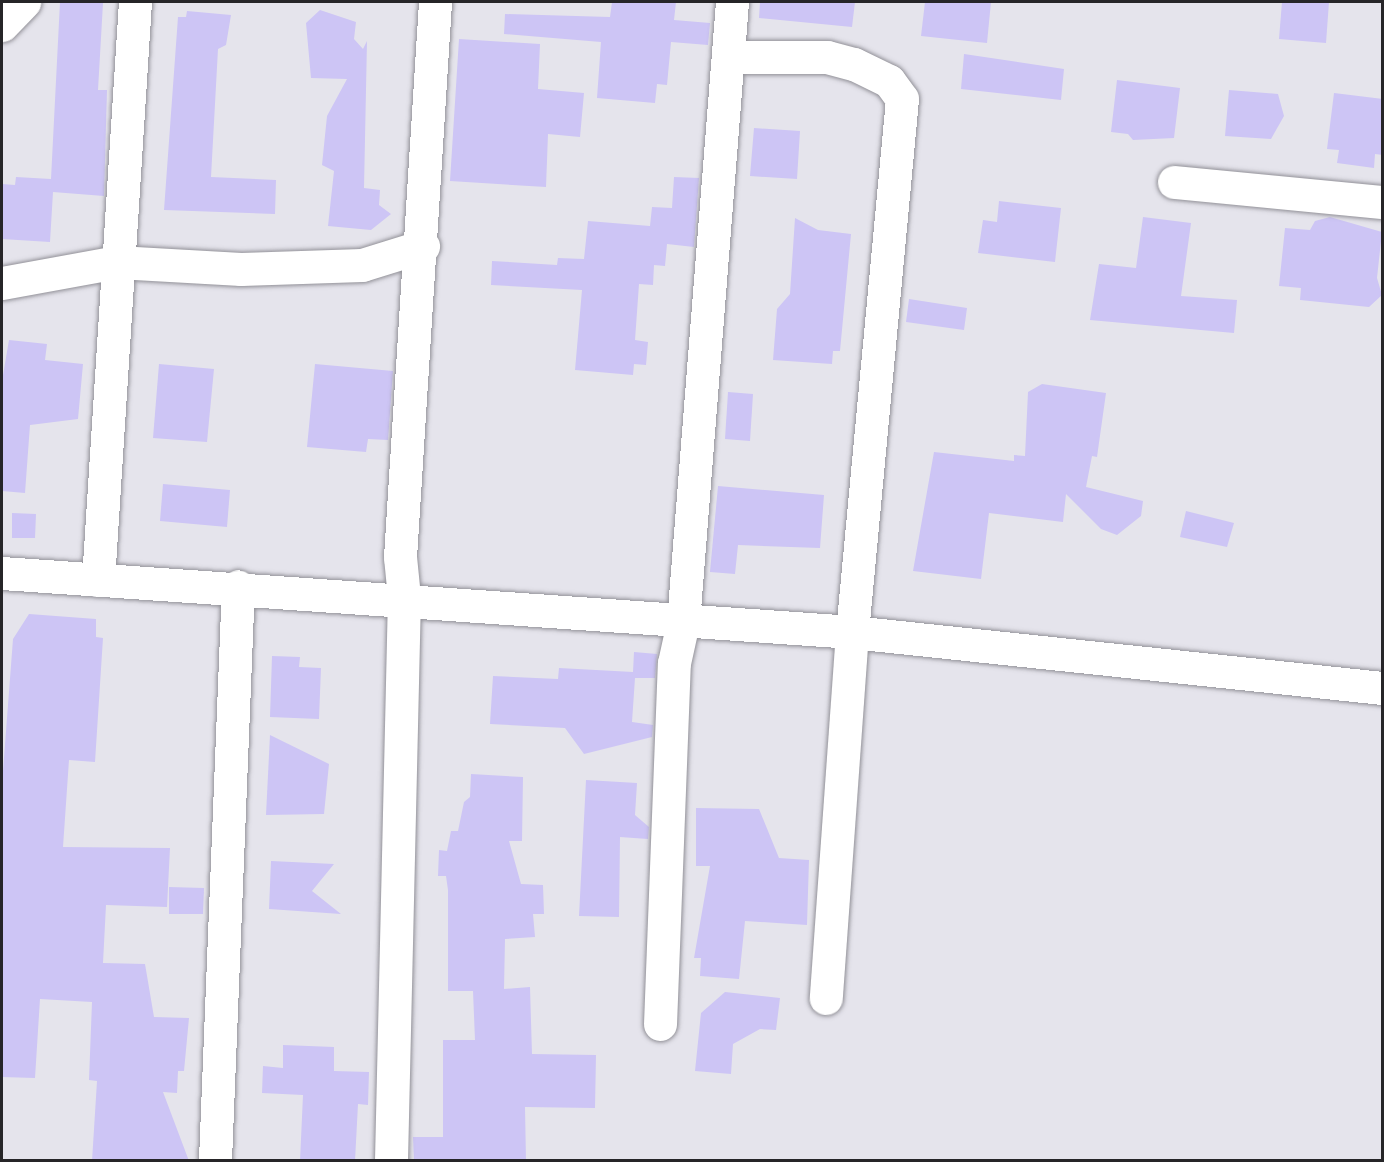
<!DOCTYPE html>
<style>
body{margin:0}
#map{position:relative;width:1384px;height:1162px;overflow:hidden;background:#e5e4ec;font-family:"PT Sans",sans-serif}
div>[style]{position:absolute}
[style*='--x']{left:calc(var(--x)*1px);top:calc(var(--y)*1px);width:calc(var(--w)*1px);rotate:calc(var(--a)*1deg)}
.building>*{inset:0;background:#cdc5f5}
.roads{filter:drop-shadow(0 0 2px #929198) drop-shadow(0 0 2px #929198)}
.minor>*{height:33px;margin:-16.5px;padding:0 16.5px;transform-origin:16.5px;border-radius:16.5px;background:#fff}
span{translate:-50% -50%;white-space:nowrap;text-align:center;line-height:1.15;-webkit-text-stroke:4.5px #fff;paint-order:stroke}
.frame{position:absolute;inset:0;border:3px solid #262528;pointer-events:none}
</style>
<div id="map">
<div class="building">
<i style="clip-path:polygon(60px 2px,103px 3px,98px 90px,107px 90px,104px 196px,53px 192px,50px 242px,2px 239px,2px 184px,15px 185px,16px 177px,51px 179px)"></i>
<i style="clip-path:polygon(612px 2px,676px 2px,674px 20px,710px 23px,708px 45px,671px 42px,667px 85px,657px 84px,655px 103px,597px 98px,601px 42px,504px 34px,505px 14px,610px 17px)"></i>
<i style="clip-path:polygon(760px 2px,855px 2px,852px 27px,759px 18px)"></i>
<i style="clip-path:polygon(925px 2px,991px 2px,987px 43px,921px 36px)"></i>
<i style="clip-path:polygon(1282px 2px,1329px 2px,1326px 43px,1279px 39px)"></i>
<i style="clip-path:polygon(320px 10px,356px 22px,354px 39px,363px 49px,367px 41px,364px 188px,380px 190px,379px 205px,391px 214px,371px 230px,328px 226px,334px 171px,322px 165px,327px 116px,347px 79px,311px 78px,306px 23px)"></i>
<i style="clip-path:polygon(187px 11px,231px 15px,226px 45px,218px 49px,211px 177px,276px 180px,275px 214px,164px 210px,178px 17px,186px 17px)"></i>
<i style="clip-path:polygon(459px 39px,540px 44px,538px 89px,584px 93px,580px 137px,548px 134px,546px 187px,450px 181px)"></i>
<i style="clip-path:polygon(964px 54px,1064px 69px,1061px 100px,961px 89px)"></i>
<i style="clip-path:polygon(1117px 80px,1180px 88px,1174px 138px,1133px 140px,1128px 134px,1111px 132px)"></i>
<i style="clip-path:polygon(1229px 90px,1278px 94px,1284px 116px,1271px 139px,1225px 136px)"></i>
<i style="clip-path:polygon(1334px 93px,1383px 99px,1383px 155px,1375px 154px,1374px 168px,1337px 163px,1339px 150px,1327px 149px)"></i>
<i style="clip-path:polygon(754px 128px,800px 131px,797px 179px,750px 176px)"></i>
<i style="clip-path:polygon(674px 177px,699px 178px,694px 247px,667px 244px,665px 266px,654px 265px,653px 285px,639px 284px,635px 340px,648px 342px,646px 365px,634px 364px,633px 375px,575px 370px,582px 290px,491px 285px,492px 261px,557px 265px,558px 258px,584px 259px,588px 221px,650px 226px,652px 207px,672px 208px)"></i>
<i style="clip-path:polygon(999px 201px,1061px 208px,1055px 262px,978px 253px,983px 220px,997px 222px)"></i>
<i style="clip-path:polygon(1143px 217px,1191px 223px,1181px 296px,1237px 300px,1234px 333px,1090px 320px,1099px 264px,1136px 268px)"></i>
<i style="clip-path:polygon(1330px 217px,1382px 232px,1377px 278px,1382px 295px,1369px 307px,1300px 300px,1301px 288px,1279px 286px,1285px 228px,1310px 230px,1315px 221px)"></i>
<i style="clip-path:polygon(795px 218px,818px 230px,851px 234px,840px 351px,833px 351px,832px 364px,773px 360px,777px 309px,790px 294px)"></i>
<i style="clip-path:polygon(909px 299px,967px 308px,964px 330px,906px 322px)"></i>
<i style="clip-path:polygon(9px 340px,47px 344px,45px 360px,83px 364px,78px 419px,30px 425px,25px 493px,2px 491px,2px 381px)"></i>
<i style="clip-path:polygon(159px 364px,214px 369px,207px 442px,153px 438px)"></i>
<i style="clip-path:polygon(315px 364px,393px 371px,388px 440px,368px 439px,366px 452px,307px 447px)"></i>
<i style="clip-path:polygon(1042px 384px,1106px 393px,1097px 457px,1092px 456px,1086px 487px,1143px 501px,1141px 516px,1117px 535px,1101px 529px,1066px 494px,1063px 522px,989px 513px,981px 579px,913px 571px,934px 452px,1014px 461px,1014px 455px,1025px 456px,1028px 392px)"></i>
<i style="clip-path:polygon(728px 392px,753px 394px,750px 441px,725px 439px)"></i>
<i style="clip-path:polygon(163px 484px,230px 490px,227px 527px,160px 521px)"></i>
<i style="clip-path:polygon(718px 486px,824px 495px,820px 548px,738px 545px,735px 574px,710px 572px)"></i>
<i style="clip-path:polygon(1186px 511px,1234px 523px,1227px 547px,1180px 537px)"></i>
<i style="clip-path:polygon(12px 513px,36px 514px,35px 538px,12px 538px)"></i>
<i style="clip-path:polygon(29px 614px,96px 619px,96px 637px,103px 638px,95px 762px,69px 760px,63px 847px,170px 848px,167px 907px,106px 905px,103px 963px,145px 964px,154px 1017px,189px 1018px,184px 1071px,178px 1071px,177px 1093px,163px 1092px,189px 1161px,92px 1161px,97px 1081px,89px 1080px,92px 1002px,40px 999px,35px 1078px,2px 1077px,2px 784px,13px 639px)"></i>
<i style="clip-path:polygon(634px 652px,657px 654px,655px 678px,635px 678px,632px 722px,653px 725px,652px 737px,584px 754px,565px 728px,490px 724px,493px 676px,558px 679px,559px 668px,633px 672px)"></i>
<i style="clip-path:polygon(272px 656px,300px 657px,299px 667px,321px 668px,319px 719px,270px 717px)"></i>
<i style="clip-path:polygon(270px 735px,329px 764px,324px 814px,266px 815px)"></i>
<i style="clip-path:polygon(471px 774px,523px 777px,522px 841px,509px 841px,521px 884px,543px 885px,544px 914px,533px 914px,535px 937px,505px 939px,504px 989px,530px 987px,532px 1054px,596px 1055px,595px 1108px,525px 1107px,526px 1161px,414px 1161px,413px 1137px,443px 1137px,443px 1040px,475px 1040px,473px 991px,448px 991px,448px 890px,446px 876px,438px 876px,439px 850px,447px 851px,451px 831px,458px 831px,464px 802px,470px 797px)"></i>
<i style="clip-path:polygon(586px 780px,637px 783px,635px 815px,649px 827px,648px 839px,620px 837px,619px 917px,579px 916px)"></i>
<i style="clip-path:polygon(696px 808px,759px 809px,779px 858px,809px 860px,807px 925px,745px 921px,739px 979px,700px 976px,701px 958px,694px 958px,710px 866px,696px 866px)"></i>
<i style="clip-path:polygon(271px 861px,334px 864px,312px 891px,341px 914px,269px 909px)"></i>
<i style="clip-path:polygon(169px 887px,204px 888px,203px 914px,169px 914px)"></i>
<i style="clip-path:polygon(725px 992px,780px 998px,776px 1030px,760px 1029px,733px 1044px,731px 1074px,695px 1071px,701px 1013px)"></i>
<i style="clip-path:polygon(283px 1045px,334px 1047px,334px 1071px,369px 1072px,368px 1105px,358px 1104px,355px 1161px,300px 1161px,303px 1095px,262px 1093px,263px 1066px,283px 1068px)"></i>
</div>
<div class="roads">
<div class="minor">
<i style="--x:2;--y:25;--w:32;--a:-46"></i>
<i style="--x:729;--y:57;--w:98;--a:0"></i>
<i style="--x:827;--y:57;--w:28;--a:15"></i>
<i style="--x:854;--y:64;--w:39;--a:26"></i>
<i style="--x:889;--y:81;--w:22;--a:54"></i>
<i style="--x:902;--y:99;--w:535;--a:95.36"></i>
<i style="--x:852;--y:632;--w:367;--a:94.1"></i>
<i style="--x:1174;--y:182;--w:209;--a:5.5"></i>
<i style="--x:2;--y:283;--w:117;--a:-10.3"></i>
<i style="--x:117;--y:262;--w:124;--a:3.2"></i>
<i style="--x:241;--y:269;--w:121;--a:-1.9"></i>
<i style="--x:362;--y:265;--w:64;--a:-17.3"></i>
<i style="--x:2;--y:573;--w:852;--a:3.97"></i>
<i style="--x:852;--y:632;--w:533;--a:6.03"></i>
<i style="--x:98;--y:580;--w:579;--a:-86.34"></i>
<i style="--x:660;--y:1024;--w:361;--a:-87.8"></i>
<i style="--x:674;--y:663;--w:42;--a:-77.6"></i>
<i style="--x:683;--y:622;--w:622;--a:-85.48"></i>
<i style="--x:215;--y:1160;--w:574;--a:-87.71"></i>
<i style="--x:391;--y:1160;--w:563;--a:-88.68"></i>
<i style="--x:404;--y:597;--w:40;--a:-95.7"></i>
<i style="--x:400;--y:557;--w:556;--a:-86.39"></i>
</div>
</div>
<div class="frame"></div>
</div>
